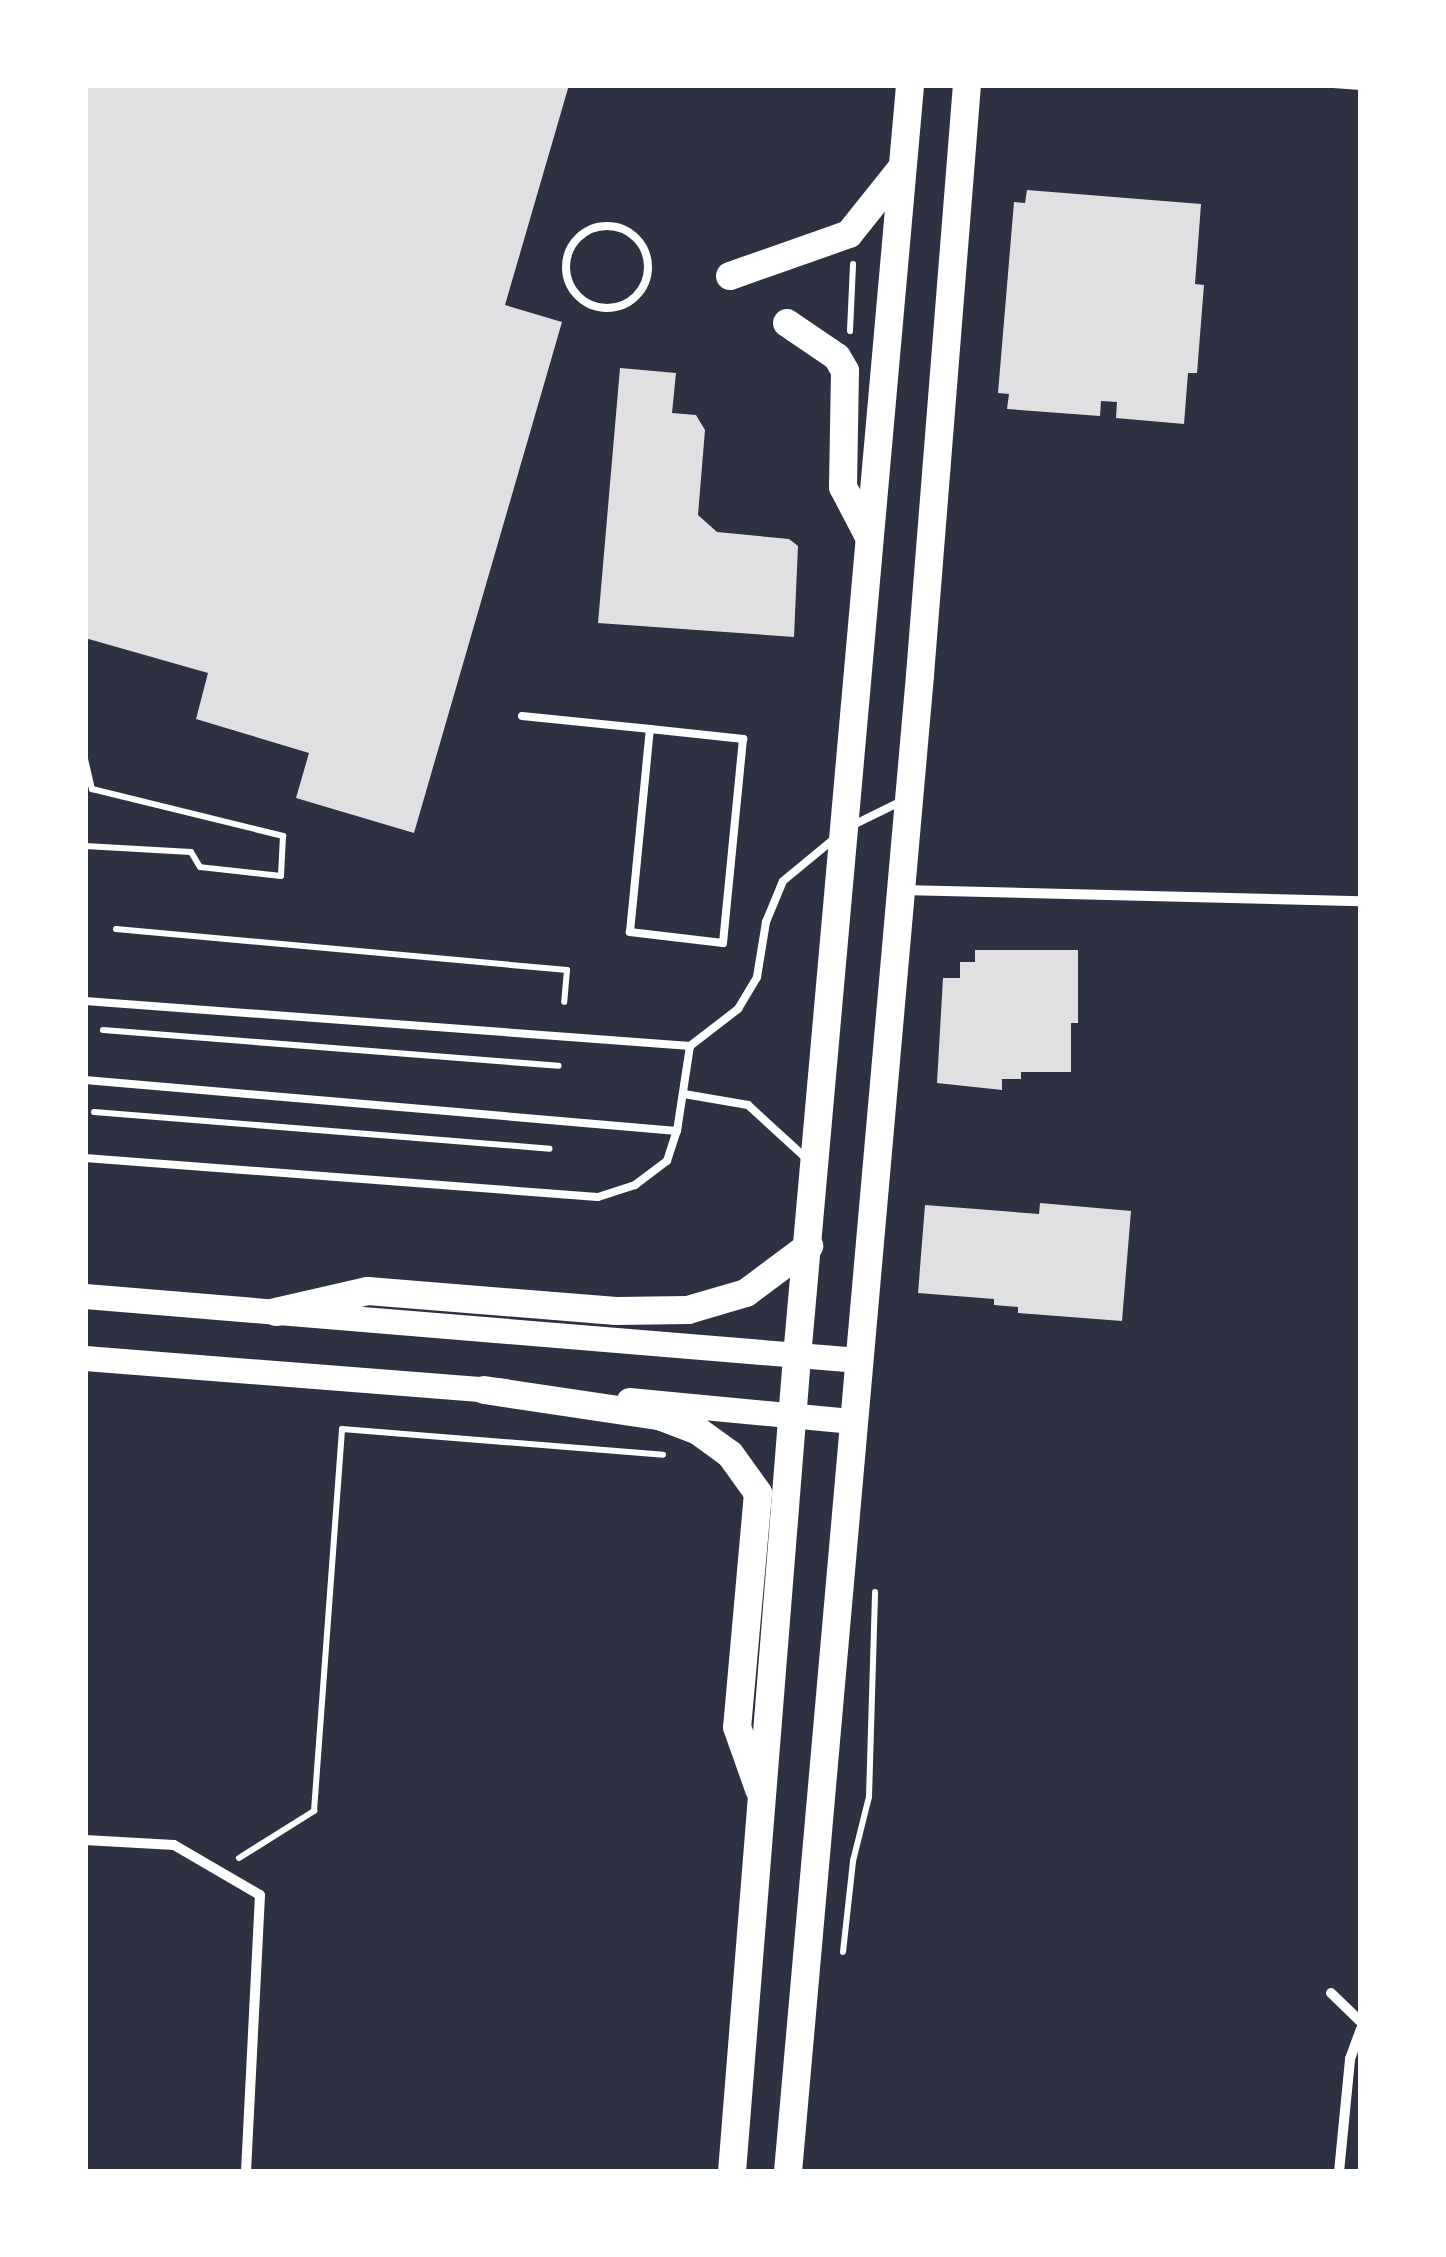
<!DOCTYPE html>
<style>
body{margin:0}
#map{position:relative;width:1446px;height:2257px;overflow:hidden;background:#2d3142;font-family:"Source Serif 4",serif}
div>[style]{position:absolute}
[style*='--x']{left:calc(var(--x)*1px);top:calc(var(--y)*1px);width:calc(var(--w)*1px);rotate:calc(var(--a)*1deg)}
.building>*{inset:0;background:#e0e0e3}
.path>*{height:6px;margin:-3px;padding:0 3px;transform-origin:3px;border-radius:3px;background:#fff}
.service>*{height:8px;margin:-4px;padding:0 4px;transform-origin:4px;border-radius:4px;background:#fff}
.service>.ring{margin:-4px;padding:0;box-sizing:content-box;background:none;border:8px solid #fff;border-radius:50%}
.minor>*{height:10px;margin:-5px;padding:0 5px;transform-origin:5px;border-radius:5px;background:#fff}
.primary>*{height:25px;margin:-12.5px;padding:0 12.5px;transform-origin:12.5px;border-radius:12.5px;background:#fff}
.trunk>*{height:28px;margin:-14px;padding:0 14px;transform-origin:14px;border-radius:14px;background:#fff}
span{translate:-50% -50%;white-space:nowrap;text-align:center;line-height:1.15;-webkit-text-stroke:10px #fff;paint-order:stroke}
.frame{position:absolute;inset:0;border:88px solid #fff;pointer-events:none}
</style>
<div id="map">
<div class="building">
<i style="clip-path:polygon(85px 85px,569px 85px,505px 305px,562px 322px,414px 833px,296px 798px,309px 753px,196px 719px,208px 673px,85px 638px)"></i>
<i style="clip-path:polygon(1027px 190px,1201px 204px,1195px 284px,1204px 285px,1197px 373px,1188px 373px,1184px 424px,1116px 418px,1117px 402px,1101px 401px,1100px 416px,1007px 409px,1009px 394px,998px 393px,1014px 202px,1025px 203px)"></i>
<i style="clip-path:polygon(620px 368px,676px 373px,672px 413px,696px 415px,705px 430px,698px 515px,717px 532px,789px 539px,798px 546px,794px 637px,598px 623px)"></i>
<i style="clip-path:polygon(975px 950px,1078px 950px,1078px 1023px,1071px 1023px,1071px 1072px,1021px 1072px,1021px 1079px,1002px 1079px,1002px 1090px,937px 1083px,943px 978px,960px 978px,960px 962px,975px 962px)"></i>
<i style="clip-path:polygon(1040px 1203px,1131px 1211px,1122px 1321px,1018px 1313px,1018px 1307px,994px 1305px,994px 1299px,918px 1293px,925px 1205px,1039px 1214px)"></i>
</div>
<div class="path">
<i style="--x:1333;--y:85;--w:28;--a:4"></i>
<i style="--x:850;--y:331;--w:67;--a:-87.4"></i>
<i style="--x:85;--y:759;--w:31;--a:77"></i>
<i style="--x:92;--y:789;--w:197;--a:13.8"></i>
<i style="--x:283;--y:836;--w:40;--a:92.9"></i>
<i style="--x:281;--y:876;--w:81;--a:-173.7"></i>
<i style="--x:200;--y:867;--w:17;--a:-121"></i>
<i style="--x:191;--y:852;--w:106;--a:-176.8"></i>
<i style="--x:116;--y:929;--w:453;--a:5.2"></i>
<i style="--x:567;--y:970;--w:32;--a:95"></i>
<i style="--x:103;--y:1030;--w:457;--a:4.5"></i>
<i style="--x:94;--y:1112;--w:457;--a:4.6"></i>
<i style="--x:239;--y:1858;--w:89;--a:-32.1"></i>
<i style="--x:314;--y:1811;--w:383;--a:-85.8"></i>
<i style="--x:342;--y:1429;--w:322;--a:4.6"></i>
<i style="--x:843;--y:1952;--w:92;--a:-83.7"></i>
<i style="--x:853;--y:1861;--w:66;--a:-76"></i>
<i style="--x:869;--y:1797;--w:205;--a:-88.3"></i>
</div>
<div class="service">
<i class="ring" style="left:566px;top:226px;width:74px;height:74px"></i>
<i style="--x:522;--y:716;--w:129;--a:5.8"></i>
<i style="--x:650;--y:729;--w:94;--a:6.1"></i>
<i style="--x:743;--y:739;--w:205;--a:95.6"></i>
<i style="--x:723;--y:943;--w:94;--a:-173.3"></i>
<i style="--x:630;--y:932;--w:204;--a:-84.4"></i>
<i style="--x:849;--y:827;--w:61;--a:-26.1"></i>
<i style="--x:85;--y:1001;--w:607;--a:4.25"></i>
<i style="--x:690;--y:1046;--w:61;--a:-37.6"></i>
<i style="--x:738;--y:1009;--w:37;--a:-59"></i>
<i style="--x:757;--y:977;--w:56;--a:-80.7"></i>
<i style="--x:766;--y:922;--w:44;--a:-67.5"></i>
<i style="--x:783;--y:881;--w:66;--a:-39.5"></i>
<i style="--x:85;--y:1080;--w:594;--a:4.92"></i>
<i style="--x:684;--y:1094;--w:65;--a:9.8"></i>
<i style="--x:748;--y:1105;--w:80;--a:42.5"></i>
<i style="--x:85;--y:1158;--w:514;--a:4.35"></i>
<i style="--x:598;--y:1197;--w:39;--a:-18"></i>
<i style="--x:635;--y:1185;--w:40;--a:-37"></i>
<i style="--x:667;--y:1161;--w:32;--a:-72"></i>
<i style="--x:677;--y:1131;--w:86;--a:-81.3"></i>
</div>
<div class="minor">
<i style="--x:902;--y:890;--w:459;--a:1.4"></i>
<i style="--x:85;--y:1840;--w:89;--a:3.2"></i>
<i style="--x:174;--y:1845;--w:99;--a:30.2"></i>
<i style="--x:260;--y:1895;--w:277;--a:92.9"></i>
<i style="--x:1331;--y:1993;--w:42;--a:44"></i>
<i style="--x:1339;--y:2172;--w:114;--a:-84.4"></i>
<i style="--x:1350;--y:2059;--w:32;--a:-70"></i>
</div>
<div class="primary">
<i style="--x:85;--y:1296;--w:776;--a:4.73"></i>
<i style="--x:85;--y:1358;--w:421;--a:4.5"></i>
<i style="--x:629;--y:1400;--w:225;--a:5.4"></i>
</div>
<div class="trunk">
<i style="--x:730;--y:276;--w:126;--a:-19.4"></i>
<i style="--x:849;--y:234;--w:82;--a:-51.4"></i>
<i style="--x:787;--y:323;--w:60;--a:34.2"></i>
<i style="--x:837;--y:357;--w:16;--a:60"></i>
<i style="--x:845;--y:371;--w:116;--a:91"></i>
<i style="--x:843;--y:487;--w:54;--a:62.5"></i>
<i style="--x:276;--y:1312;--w:94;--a:-12.9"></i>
<i style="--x:368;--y:1291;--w:249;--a:4.6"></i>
<i style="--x:616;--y:1311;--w:72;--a:-0.8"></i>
<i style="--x:688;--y:1310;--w:60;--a:-16.3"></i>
<i style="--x:746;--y:1293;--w:79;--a:-36.7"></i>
<i style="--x:484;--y:1390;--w:177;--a:8.5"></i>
<i style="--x:659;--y:1416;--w:42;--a:21"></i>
<i style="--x:698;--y:1431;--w:39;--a:36"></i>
<i style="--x:730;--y:1454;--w:48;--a:54.3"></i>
<i style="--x:758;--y:1493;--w:235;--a:95.1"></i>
<i style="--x:737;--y:1727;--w:66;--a:70.5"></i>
<i style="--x:732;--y:2172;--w:818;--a:-85.44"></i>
<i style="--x:797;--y:1357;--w:1277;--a:-84.92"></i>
<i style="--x:788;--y:2172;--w:1503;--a:-84.96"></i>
<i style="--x:920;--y:675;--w:592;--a:-85.45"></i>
</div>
<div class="frame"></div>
</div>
